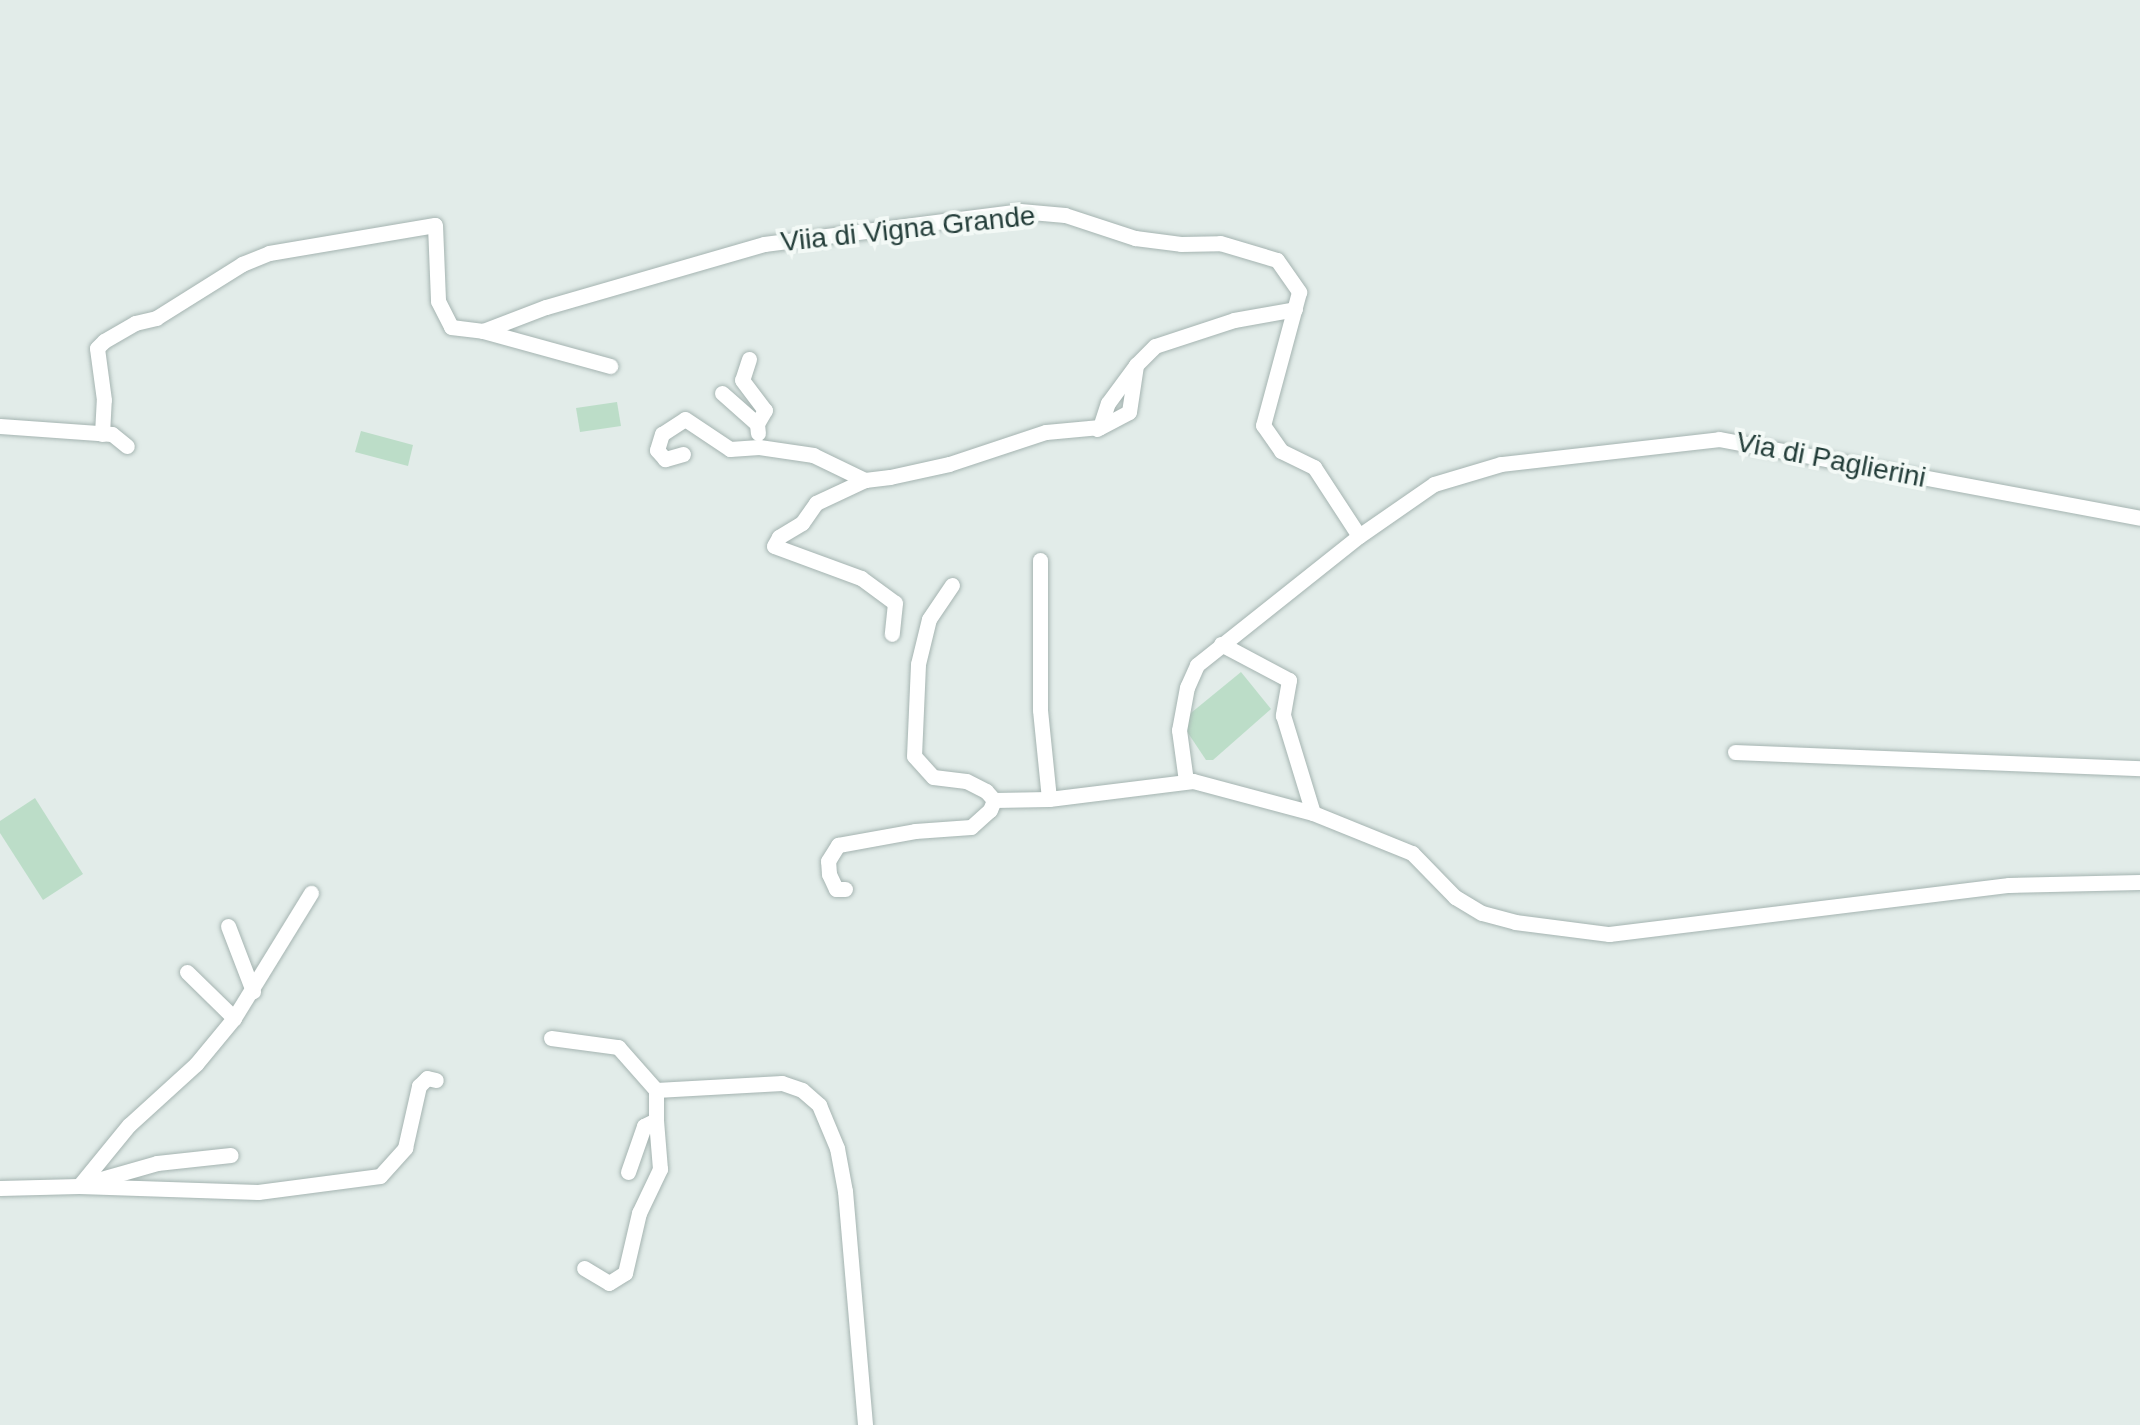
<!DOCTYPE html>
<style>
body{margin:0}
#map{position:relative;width:2140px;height:1425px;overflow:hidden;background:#e2ece9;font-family:Helvetica,sans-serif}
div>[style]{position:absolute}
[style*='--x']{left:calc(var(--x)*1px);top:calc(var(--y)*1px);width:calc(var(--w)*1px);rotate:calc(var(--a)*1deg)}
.green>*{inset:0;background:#bcddc8}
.roads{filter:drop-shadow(0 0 2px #a5b4b1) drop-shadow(0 0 2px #a5b4b1)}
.minor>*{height:15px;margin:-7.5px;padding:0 7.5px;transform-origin:7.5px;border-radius:7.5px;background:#fff}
span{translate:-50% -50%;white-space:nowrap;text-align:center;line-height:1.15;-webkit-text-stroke:8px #f3f9f6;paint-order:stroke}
.street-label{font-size:28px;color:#233d39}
</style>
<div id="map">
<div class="green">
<i style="clip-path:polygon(617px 402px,621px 426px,580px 432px,576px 408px)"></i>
<i style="clip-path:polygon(361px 431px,413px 445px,408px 466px,355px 452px)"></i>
<i style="clip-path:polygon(1241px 672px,1271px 709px,1213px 760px,1206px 760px,1184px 727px,1186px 717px)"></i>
<i style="clip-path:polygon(35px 798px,83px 874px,43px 900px,0 833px,0 821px)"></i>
</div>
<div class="roads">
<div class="minor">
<i style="--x:483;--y:331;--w:132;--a:15.4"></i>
<i style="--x:749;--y:359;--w:22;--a:108"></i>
<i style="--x:742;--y:380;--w:38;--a:53"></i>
<i style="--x:765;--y:410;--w:16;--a:120"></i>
<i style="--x:722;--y:393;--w:47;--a:41.5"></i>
<i style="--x:757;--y:424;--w:9;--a:84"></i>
<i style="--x:0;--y:426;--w:112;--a:4.1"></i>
<i style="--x:112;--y:434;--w:19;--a:39"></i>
<i style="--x:1097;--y:429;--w:36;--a:-28"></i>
<i style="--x:1129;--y:412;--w:48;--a:-81.5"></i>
<i style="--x:1136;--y:365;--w:27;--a:-45"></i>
<i style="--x:1155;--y:346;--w:83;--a:-18.2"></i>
<i style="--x:1234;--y:320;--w:62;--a:-10.2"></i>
<i style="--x:102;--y:434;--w:34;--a:-87"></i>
<i style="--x:104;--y:400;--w:52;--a:-97.7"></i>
<i style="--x:97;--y:348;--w:10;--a:-45"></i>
<i style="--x:104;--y:341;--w:36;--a:-30"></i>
<i style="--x:135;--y:323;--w:22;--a:-13"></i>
<i style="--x:156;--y:318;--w:102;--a:-32.1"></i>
<i style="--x:242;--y:264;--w:29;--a:-22"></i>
<i style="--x:269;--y:253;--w:168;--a:-9.6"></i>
<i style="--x:435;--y:225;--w:76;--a:87.7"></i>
<i style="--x:438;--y:301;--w:29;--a:63"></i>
<i style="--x:451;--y:327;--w:32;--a:7"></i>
<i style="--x:483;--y:331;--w:67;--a:-20.9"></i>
<i style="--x:546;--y:307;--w:227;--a:-16.1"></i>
<i style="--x:764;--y:244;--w:258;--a:-7.3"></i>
<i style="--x:1020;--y:211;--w:45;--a:5.1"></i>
<i style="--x:1065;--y:215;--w:74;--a:18.2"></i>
<i style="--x:1135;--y:238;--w:46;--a:7.4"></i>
<i style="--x:1181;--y:244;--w:39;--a:-1"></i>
<i style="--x:1220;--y:243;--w:59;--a:16.6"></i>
<i style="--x:1277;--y:260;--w:39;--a:55"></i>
<i style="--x:1299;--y:292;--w:138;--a:105.1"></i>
<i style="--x:1263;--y:425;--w:32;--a:55"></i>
<i style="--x:1281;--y:451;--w:37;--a:26"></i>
<i style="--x:1314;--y:467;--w:82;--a:56.9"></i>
<i style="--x:1359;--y:536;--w:207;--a:141.5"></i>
<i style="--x:1197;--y:665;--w:24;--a:114"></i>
<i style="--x:1187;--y:687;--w:44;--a:100.5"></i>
<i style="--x:1179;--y:730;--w:51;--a:82.2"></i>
<i style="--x:683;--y:454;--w:19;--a:164"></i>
<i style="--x:665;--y:459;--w:12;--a:-132"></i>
<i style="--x:657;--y:450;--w:17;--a:-73"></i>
<i style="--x:662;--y:434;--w:27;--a:-33"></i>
<i style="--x:685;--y:419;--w:54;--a:33.7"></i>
<i style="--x:730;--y:449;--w:29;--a:-4"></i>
<i style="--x:759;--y:447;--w:55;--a:8.4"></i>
<i style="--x:813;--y:455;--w:58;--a:25.7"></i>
<i style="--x:865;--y:480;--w:25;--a:-7"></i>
<i style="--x:890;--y:477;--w:60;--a:-12.4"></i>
<i style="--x:949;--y:464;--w:102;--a:-18.3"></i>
<i style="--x:1046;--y:432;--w:54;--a:-5.3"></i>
<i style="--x:1100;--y:427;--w:25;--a:-72"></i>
<i style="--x:1108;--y:403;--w:47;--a:-53.6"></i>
<i style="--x:865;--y:480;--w:54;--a:154.9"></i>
<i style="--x:816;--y:503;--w:24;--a:125"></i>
<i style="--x:802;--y:523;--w:27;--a:149"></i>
<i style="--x:779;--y:537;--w:10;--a:119"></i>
<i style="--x:774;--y:546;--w:93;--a:20.2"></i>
<i style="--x:861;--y:578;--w:42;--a:36.3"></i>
<i style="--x:895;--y:603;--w:31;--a:96"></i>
<i style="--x:1359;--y:536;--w:91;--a:-34.7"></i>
<i style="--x:1434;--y:484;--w:70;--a:-16.6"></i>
<i style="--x:1501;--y:464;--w:219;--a:-6.5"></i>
<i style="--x:1719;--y:439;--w:428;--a:10.6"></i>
<i style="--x:1040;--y:560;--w:150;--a:90"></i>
<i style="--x:1040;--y:710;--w:89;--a:84.2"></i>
<i style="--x:1221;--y:644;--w:77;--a:27.9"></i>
<i style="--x:1289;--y:680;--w:36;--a:100"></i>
<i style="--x:1283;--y:715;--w:102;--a:73"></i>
<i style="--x:1735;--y:752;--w:405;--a:2.3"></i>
<i style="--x:994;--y:800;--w:55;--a:-1"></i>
<i style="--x:1049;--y:799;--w:145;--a:-7.1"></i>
<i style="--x:1193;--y:781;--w:124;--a:14.9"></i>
<i style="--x:1313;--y:813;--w:107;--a:22"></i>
<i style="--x:1412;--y:853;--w:62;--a:45.7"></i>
<i style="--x:1455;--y:897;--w:31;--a:31"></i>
<i style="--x:1482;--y:913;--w:34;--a:15"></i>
<i style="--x:1515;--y:922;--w:95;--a:7.3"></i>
<i style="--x:1609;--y:934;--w:403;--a:-7"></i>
<i style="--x:2009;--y:885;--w:131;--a:-1.3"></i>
<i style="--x:845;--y:889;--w:9;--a:180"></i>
<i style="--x:836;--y:889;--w:17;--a:-115"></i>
<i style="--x:829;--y:874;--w:13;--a:-94"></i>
<i style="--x:828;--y:861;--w:19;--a:-58"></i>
<i style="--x:838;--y:845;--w:78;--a:-10.3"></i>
<i style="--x:915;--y:831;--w:56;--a:-4.1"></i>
<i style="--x:971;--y:827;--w:25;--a:-42"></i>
<i style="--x:990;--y:810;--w:11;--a:-68"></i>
<i style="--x:994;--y:800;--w:12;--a:-132"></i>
<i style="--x:986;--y:791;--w:22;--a:-153"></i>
<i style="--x:966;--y:781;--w:33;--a:-173"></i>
<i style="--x:933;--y:777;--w:28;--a:-132"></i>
<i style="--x:914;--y:756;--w:92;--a:-87.5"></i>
<i style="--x:918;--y:664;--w:46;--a:-76.3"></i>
<i style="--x:929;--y:619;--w:41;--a:-55.9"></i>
<i style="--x:228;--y:926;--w:70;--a:69"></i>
<i style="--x:187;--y:972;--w:66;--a:44.4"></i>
<i style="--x:551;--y:1038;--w:68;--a:7.7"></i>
<i style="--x:618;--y:1047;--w:57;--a:48.5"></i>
<i style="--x:656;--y:1090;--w:126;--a:-3.2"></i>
<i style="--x:782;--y:1083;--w:21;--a:19"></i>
<i style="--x:802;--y:1090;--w:23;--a:41"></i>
<i style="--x:819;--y:1105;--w:47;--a:67.3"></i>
<i style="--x:837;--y:1148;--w:44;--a:79.5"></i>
<i style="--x:845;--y:1191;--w:235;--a:85.1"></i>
<i style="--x:628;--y:1172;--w:49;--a:-70.8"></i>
<i style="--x:644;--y:1126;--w:13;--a:-27"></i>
<i style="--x:656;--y:1120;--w:30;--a:-90"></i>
<i style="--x:87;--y:1183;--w:73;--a:-15.9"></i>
<i style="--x:157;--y:1163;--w:74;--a:-6.2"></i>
<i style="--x:79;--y:1186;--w:179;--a:1.9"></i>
<i style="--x:258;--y:1192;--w:123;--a:-7.5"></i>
<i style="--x:380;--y:1176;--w:38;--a:-48"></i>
<i style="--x:405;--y:1148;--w:64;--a:-77.3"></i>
<i style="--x:419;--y:1086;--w:11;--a:-45"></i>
<i style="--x:427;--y:1078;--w:9;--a:13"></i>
<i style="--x:0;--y:1188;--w:79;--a:-1.5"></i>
<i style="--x:79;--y:1186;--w:79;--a:-50.7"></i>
<i style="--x:129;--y:1125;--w:91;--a:-42.3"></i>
<i style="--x:196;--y:1064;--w:60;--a:-50.4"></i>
<i style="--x:234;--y:1018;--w:147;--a:-58.4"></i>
<i style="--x:584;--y:1268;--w:29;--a:31"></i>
<i style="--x:609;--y:1283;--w:19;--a:-32"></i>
<i style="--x:625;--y:1273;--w:62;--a:-76.9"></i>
<i style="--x:639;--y:1213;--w:49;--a:-64.5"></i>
<i style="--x:660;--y:1169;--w:49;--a:-94.7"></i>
</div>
</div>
<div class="street-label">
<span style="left:908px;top:229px;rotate:-6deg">Viia di Vigna Grande</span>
<span style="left:1831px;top:460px;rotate:11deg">Via di Paglierini</span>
</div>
</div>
